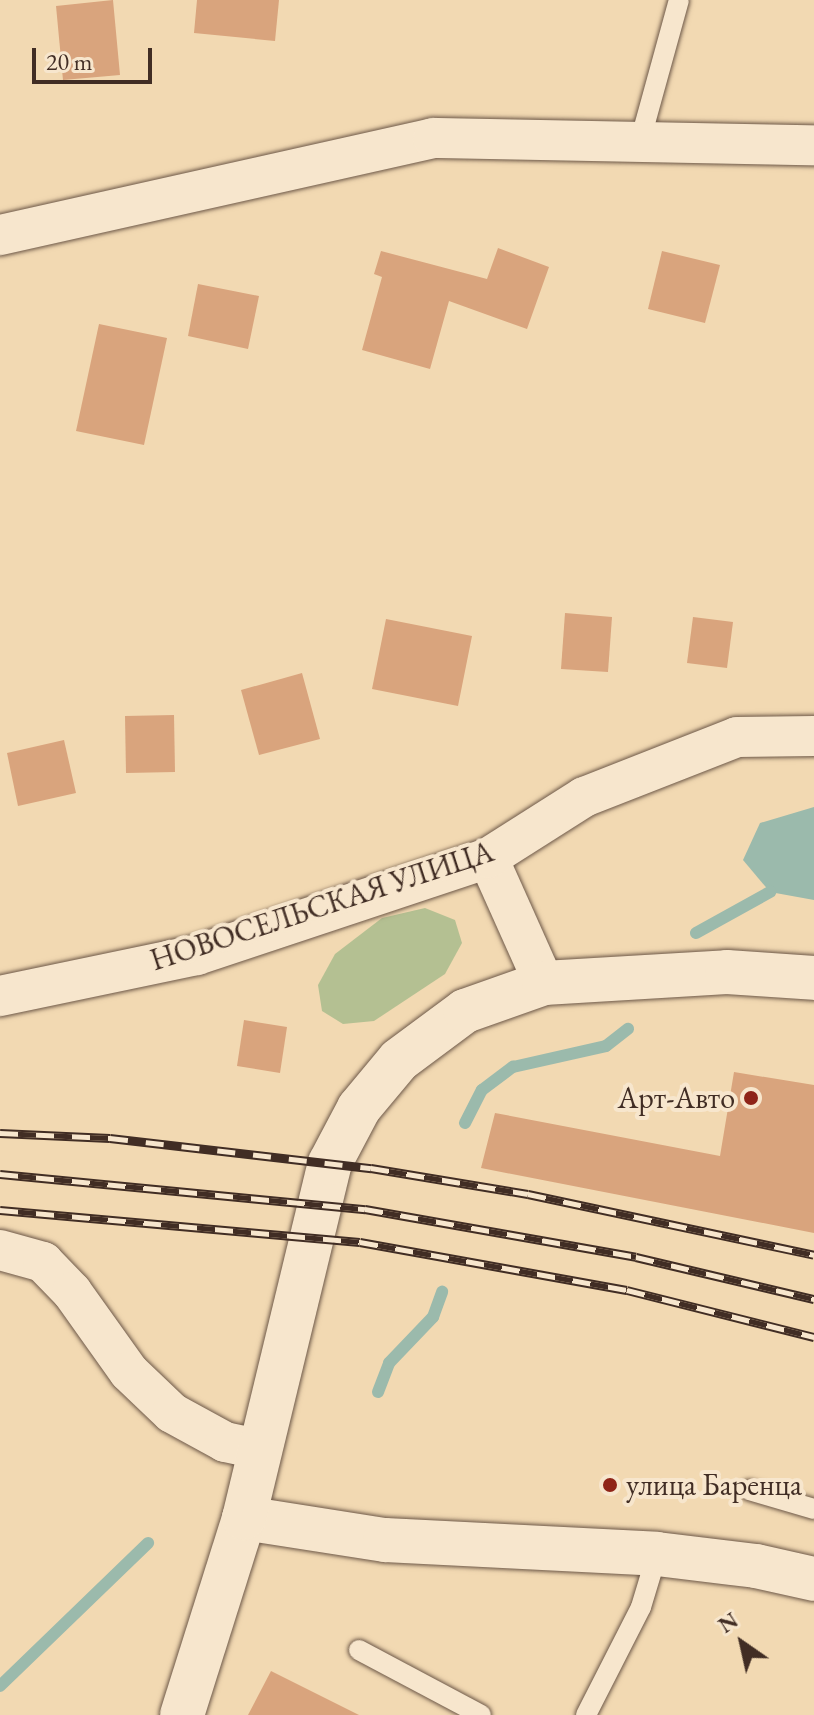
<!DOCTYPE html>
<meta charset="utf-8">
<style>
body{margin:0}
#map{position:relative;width:814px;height:1715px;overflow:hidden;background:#f2d9b2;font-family:"EB Garamond",serif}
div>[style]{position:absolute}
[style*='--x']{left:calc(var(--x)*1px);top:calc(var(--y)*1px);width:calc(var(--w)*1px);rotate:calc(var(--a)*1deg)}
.green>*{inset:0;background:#b4c092}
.water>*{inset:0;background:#9bbaac}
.stream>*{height:12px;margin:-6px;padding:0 6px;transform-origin:6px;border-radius:6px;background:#9bbaac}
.building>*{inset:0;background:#d9a47d}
.roads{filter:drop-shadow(0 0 2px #6d5848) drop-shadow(0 0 2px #6d5848)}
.service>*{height:20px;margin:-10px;padding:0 10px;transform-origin:10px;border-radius:10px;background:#f7e6cd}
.minor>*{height:40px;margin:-20px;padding:0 20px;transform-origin:20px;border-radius:20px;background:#f7e6cd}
.tertiary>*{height:44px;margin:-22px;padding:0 22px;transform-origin:22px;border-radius:22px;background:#f7e6cd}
.rail>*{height:9px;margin-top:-4.5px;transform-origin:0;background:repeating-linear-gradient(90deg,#f7e6cd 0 18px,#412d24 0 36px);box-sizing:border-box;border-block:2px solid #412d24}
.dots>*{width:22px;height:22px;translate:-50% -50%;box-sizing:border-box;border:4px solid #f7e6cd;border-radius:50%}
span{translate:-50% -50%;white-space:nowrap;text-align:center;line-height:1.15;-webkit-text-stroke:8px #f7e6cd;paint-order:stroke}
.street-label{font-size:30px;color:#412d24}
.poi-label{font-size:30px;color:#412d24}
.right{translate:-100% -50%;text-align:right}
.left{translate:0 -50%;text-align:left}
.north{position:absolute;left:702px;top:1603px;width:80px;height:80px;-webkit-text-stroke:6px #f7e6cd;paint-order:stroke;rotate:326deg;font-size:22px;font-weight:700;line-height:32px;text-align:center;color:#412d24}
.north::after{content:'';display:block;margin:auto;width:28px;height:36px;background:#412d24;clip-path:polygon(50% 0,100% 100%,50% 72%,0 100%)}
.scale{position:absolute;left:32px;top:48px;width:120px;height:36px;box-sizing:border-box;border:4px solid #412d24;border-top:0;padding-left:10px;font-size:24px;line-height:28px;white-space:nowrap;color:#412d24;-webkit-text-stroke:6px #f7e6cd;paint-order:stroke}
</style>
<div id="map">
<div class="green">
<i style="clip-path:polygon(425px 908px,455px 920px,462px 943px,445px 974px,374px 1021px,343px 1024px,322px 1011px,318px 985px,335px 954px,382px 918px)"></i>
</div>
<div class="water">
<i style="clip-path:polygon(814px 807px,814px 900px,770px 892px,743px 860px,760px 823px)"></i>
</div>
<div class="stream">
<i style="--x:696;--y:933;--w:85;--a:-29"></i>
<i style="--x:465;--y:1123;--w:37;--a:-63"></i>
<i style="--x:482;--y:1090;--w:39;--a:-37"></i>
<i style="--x:513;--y:1067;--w:95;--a:-12.7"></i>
<i style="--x:606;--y:1046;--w:28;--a:-38"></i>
<i style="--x:378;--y:1392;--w:31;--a:-69"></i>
<i style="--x:389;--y:1363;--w:64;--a:-46.3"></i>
<i style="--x:433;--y:1317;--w:27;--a:-70"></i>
<i style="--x:0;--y:1686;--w:206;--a:-44"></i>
</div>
<div class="building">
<i style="clip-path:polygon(113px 0,120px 75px,63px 80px,56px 6px)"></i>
<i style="clip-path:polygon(197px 0,279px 0,275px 41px,194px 33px)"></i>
<i style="clip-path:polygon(498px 248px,549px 267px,527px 329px,449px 301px,430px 369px,362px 350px,382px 277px,374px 274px,381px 251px,487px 279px)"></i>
<i style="clip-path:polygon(662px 251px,720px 265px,705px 323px,648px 309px)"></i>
<i style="clip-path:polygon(198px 284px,259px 296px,248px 349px,188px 336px)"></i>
<i style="clip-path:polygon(99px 324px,167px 338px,144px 445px,76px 431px)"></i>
<i style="clip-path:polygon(565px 613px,612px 617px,608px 672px,561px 669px)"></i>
<i style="clip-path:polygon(693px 617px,733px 622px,727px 668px,687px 663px)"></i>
<i style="clip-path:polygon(386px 619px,472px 636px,458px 706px,372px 689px)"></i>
<i style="clip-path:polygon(302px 673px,320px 739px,259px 755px,241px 690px)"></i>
<i style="clip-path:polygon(174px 715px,175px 772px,126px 773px,125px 716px)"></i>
<i style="clip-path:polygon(64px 740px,76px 793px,18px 806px,7px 753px)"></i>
<i style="clip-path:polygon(244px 1020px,287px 1027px,280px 1073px,237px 1066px)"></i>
<i style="clip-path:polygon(734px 1072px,814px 1085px,814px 1233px,481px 1168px,495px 1113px,720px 1156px)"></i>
<i style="clip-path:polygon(271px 1671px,359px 1715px,248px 1715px)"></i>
</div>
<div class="roads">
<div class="service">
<i style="--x:639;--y:145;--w:150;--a:-74.6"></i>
<i style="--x:749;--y:1490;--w:68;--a:16.3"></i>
<i style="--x:359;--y:1650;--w:138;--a:28"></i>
<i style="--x:586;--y:1715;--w:121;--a:-63"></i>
<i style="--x:641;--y:1607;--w:55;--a:-73.2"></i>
</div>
<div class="minor">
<i style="--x:0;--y:235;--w:444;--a:-12.6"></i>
<i style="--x:433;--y:138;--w:381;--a:1.1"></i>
<i style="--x:488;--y:858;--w:137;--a:65.9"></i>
<i style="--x:0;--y:996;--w:201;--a:-11.8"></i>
<i style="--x:197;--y:955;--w:307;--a:-18.4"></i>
<i style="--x:488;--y:858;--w:114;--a:-32.4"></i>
<i style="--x:584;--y:797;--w:164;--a:-21.4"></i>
<i style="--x:737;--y:737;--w:77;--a:-0.7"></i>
<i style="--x:0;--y:1250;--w:45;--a:15.6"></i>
<i style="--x:43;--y:1262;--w:42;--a:46"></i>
<i style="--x:72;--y:1292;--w:98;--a:54.5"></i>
<i style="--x:129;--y:1372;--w:59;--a:43.6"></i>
<i style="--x:172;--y:1413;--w:60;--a:28.7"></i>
<i style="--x:225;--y:1442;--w:35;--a:12"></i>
</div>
<div class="tertiary">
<i style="--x:244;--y:1518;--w:143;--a:8.9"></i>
<i style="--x:385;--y:1540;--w:272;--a:2.9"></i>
<i style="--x:657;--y:1554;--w:100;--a:6.9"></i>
<i style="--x:756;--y:1566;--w:59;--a:12.6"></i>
<i style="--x:182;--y:1715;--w:207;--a:-72.5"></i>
<i style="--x:244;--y:1518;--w:365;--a:-76.4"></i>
<i style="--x:330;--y:1163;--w:62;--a:-62.2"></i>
<i style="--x:359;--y:1108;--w:62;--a:-50.2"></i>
<i style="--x:399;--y:1060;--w:82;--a:-36.6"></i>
<i style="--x:465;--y:1011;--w:84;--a:-19.5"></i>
<i style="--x:544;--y:983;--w:183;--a:-3.4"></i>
<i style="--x:727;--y:972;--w:87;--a:3.9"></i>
</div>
</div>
<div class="rail">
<i style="--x:0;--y:1133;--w:110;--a:2.6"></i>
<i style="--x:110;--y:1138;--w:263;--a:6.6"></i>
<i style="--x:371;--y:1168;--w:159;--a:9.4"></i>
<i style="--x:528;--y:1194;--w:292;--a:12"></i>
<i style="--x:0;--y:1174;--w:367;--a:5.5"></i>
<i style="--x:365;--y:1209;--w:275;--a:10"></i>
<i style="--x:636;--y:1257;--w:183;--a:13.3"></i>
<i style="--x:0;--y:1210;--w:361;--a:5.1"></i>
<i style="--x:360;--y:1242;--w:271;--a:10.2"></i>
<i style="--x:627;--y:1290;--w:193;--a:14.1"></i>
</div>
<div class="dots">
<i style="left:751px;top:1098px;background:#8f2418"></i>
<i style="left:610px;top:1485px;background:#8f2418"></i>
</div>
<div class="street-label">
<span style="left:322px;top:906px;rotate:-18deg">НОВОСЕЛЬСКАЯ УЛИЦА</span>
</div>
<div class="poi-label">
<span class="right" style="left:735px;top:1098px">Арт-Авто</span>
<span class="left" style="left:626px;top:1485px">улица Баренца</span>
</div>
<div class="north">N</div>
<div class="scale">20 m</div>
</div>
